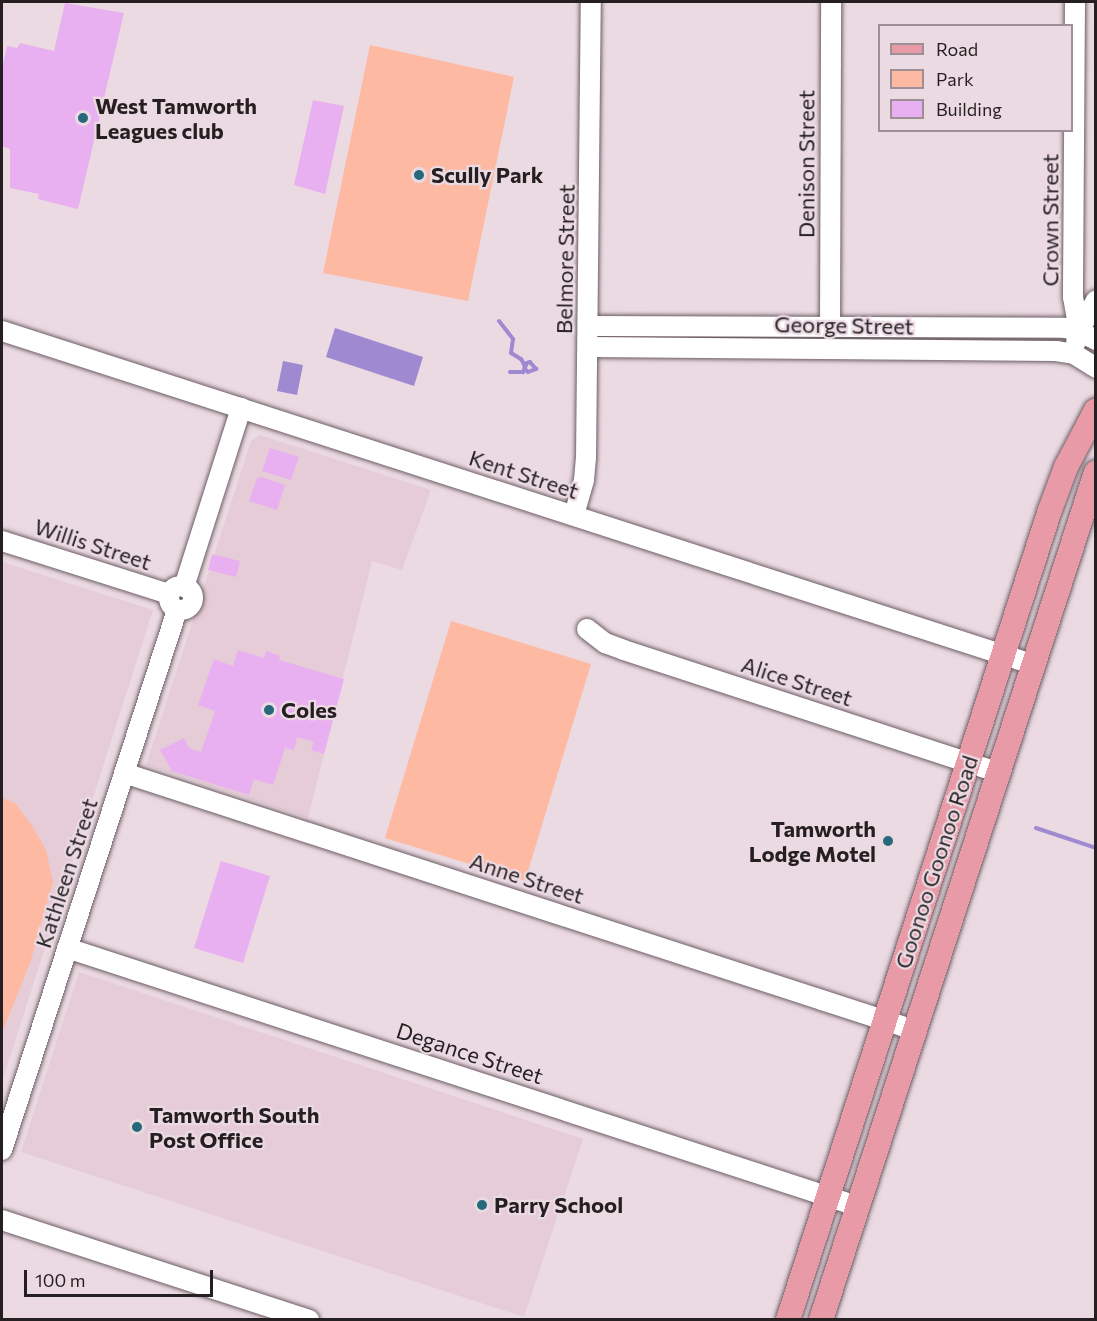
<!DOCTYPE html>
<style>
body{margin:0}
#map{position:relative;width:1097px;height:1321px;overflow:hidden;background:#ebdae2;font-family:Commissioner,sans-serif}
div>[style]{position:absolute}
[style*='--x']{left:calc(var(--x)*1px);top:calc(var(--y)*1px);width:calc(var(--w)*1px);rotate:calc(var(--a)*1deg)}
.built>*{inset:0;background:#e5ccd7}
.green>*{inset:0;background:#fdb9a2}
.water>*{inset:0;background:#9f8ad2}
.stream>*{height:4px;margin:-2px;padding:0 2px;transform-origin:2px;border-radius:2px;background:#9f8ad2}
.building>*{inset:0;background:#e8b0f0}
.roads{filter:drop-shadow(0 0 2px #6c5d64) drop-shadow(0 0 2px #6c5d64)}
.minor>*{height:20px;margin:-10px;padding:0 10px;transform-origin:10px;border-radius:10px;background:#fff}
.minor>.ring{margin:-10px;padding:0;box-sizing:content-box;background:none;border:20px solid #fff;border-radius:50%}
.major>*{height:24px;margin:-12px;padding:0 12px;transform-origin:12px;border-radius:12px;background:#e89ba6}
.dots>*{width:16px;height:16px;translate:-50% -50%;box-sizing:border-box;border:3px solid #ebdae2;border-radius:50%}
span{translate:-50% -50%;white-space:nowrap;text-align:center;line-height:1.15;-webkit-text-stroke:4.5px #ebdae2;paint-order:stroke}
.poi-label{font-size:22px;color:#251f22;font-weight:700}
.left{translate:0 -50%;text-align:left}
.right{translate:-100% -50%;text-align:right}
.street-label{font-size:22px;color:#251f22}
.frame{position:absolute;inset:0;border:3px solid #251f22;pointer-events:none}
.legend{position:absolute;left:878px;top:24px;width:195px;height:108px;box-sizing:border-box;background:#ebdae2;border:2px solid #9c8f95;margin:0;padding:8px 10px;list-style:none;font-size:18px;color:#251f22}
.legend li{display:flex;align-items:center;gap:12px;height:30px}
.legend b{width:30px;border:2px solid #9c8f95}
.scale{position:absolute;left:24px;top:1270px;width:189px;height:27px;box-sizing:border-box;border:3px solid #251f22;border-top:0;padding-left:8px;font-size:18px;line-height:21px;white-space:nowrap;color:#251f22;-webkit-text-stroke:4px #ebdae2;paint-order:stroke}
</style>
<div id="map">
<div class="built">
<i style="clip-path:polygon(260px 435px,431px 490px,402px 570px,372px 561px,308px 818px,146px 765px,251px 441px)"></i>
<i style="clip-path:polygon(2px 562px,153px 610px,2px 1082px)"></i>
<i style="clip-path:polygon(79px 972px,583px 1139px,524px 1317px,21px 1152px)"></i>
</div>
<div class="green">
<i style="clip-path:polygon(370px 45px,514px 77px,468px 301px,323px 273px)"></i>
<i style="clip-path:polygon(451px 621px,591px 664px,525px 881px,385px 838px)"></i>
<i style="clip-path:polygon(2px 798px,15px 803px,33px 827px,46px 850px,53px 882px,30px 963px,2px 1033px)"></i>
</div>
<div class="water">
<i style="clip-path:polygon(335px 328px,423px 357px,414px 386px,326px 357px)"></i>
<i style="clip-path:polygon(283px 361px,303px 365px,297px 395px,277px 391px)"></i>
</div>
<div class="stream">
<i style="--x:499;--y:321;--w:23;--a:52"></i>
<i style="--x:513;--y:339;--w:14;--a:98"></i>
<i style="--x:511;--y:353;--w:12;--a:31"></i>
<i style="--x:521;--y:359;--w:6;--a:59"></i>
<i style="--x:524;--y:364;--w:5;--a:79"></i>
<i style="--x:525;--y:369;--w:4;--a:45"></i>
<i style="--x:528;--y:372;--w:9;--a:-21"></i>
<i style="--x:536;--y:369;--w:9;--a:-131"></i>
<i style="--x:530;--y:362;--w:3;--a:162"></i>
<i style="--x:527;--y:363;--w:10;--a:114"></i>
<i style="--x:523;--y:372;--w:13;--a:180"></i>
<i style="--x:1036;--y:828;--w:63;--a:18.4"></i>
</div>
<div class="building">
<i style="clip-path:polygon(65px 3px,124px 13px,78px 209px,38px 199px,39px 194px,10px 188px,10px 149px,2px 146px,2px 69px,7px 46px,17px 48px,20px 43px,54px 51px)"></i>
<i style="clip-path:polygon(313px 100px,344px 106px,325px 194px,294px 185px)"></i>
<i style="clip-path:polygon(270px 448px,299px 457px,291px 480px,262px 471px)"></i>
<i style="clip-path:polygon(262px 477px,285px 485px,277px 510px,249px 501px,257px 478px)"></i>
<i style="clip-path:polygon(212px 554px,240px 561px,236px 577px,208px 570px)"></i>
<i style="clip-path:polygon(238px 650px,264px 658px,266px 651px,280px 656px,279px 660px,344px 679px,324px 754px,311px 750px,314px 742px,297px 737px,294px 750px,285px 748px,273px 785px,254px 779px,249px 795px,172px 771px,160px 750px,184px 738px,189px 748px,201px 752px,215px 711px,198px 705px,214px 659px,233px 666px)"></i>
<i style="clip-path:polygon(221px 861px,270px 876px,243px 963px,194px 948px)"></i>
</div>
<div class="roads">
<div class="minor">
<i style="--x:1075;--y:2;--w:295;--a:90.4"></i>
<i style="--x:1073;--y:297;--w:35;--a:80"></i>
<i style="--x:1079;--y:331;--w:11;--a:105"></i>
<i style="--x:588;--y:326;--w:477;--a:0.2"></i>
<i style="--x:1065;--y:328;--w:14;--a:12"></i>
<i style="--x:1079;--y:331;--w:19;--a:28"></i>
<i style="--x:830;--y:327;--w:325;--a:-89.8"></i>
<i style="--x:2;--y:331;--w:1082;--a:17.92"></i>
<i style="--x:1079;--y:331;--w:35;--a:-61"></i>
<i style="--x:588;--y:347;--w:468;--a:0.5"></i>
<i style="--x:1056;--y:351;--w:18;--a:9"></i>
<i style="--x:1074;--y:354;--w:26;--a:32"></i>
<i style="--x:574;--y:515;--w:36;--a:-74"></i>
<i style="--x:584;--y:480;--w:22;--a:-85"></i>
<i style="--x:586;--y:458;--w:456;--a:-89.4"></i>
<i style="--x:2;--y:541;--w:175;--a:17.6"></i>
<i class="ring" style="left:169px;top:586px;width:4px;height:4px"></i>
<i style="--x:184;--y:587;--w:188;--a:-72.3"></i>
<i style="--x:587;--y:629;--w:23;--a:38"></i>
<i style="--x:605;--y:643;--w:20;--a:20"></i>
<i style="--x:624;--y:650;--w:392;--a:18.1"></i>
<i style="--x:124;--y:773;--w:831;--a:18.02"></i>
<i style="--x:67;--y:948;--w:831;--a:18.09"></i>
<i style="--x:2;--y:1150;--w:568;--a:-72.04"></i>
<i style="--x:2;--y:1220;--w:323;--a:18"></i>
</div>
<div class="major">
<i style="--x:788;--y:1320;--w:851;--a:-72.08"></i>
<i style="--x:1050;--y:510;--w:46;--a:-69.6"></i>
<i style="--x:1066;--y:467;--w:64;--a:-62.2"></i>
<i style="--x:821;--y:1320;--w:891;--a:-72.03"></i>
</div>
</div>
<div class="dots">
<i style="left:83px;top:118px;background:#26697b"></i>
<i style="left:419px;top:175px;background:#26697b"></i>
<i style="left:269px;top:710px;background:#26697b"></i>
<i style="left:888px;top:841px;background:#26697b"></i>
<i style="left:137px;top:1127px;background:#26697b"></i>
<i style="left:482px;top:1205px;background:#26697b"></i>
</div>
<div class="poi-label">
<span class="left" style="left:95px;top:118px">West Tamworth<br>Leagues club</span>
<span class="left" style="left:431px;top:175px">Scully Park</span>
<span class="left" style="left:281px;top:710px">Coles</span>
<span class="right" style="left:876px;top:841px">Tamworth<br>Lodge Motel</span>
<span class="left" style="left:149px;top:1127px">Tamworth South<br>Post Office</span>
<span class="left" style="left:494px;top:1205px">Parry School</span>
</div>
<div class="street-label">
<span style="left:806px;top:164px;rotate:-90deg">Denison Street</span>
<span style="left:1050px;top:220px;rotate:-90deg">Crown Street</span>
<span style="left:565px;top:259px;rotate:-89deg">Belmore Street</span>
<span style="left:844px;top:325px;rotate:1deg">George Street</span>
<span style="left:524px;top:474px;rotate:18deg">Kent Street</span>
<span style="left:93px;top:544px;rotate:18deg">Willis Street</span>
<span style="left:797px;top:681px;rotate:18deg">Alice Street</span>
<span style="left:936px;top:862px;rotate:-72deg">Goonoo Goonoo Road</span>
<span style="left:66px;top:873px;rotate:-72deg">Kathleen Street</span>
<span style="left:527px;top:878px;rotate:18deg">Anne Street</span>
<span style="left:470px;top:1053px;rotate:18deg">Degance Street</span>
</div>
<div class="frame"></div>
<ul class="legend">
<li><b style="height:8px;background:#e89ba6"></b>Road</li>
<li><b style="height:16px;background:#fdb9a2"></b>Park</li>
<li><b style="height:16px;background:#e8b0f0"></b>Building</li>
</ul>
<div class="scale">100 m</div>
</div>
